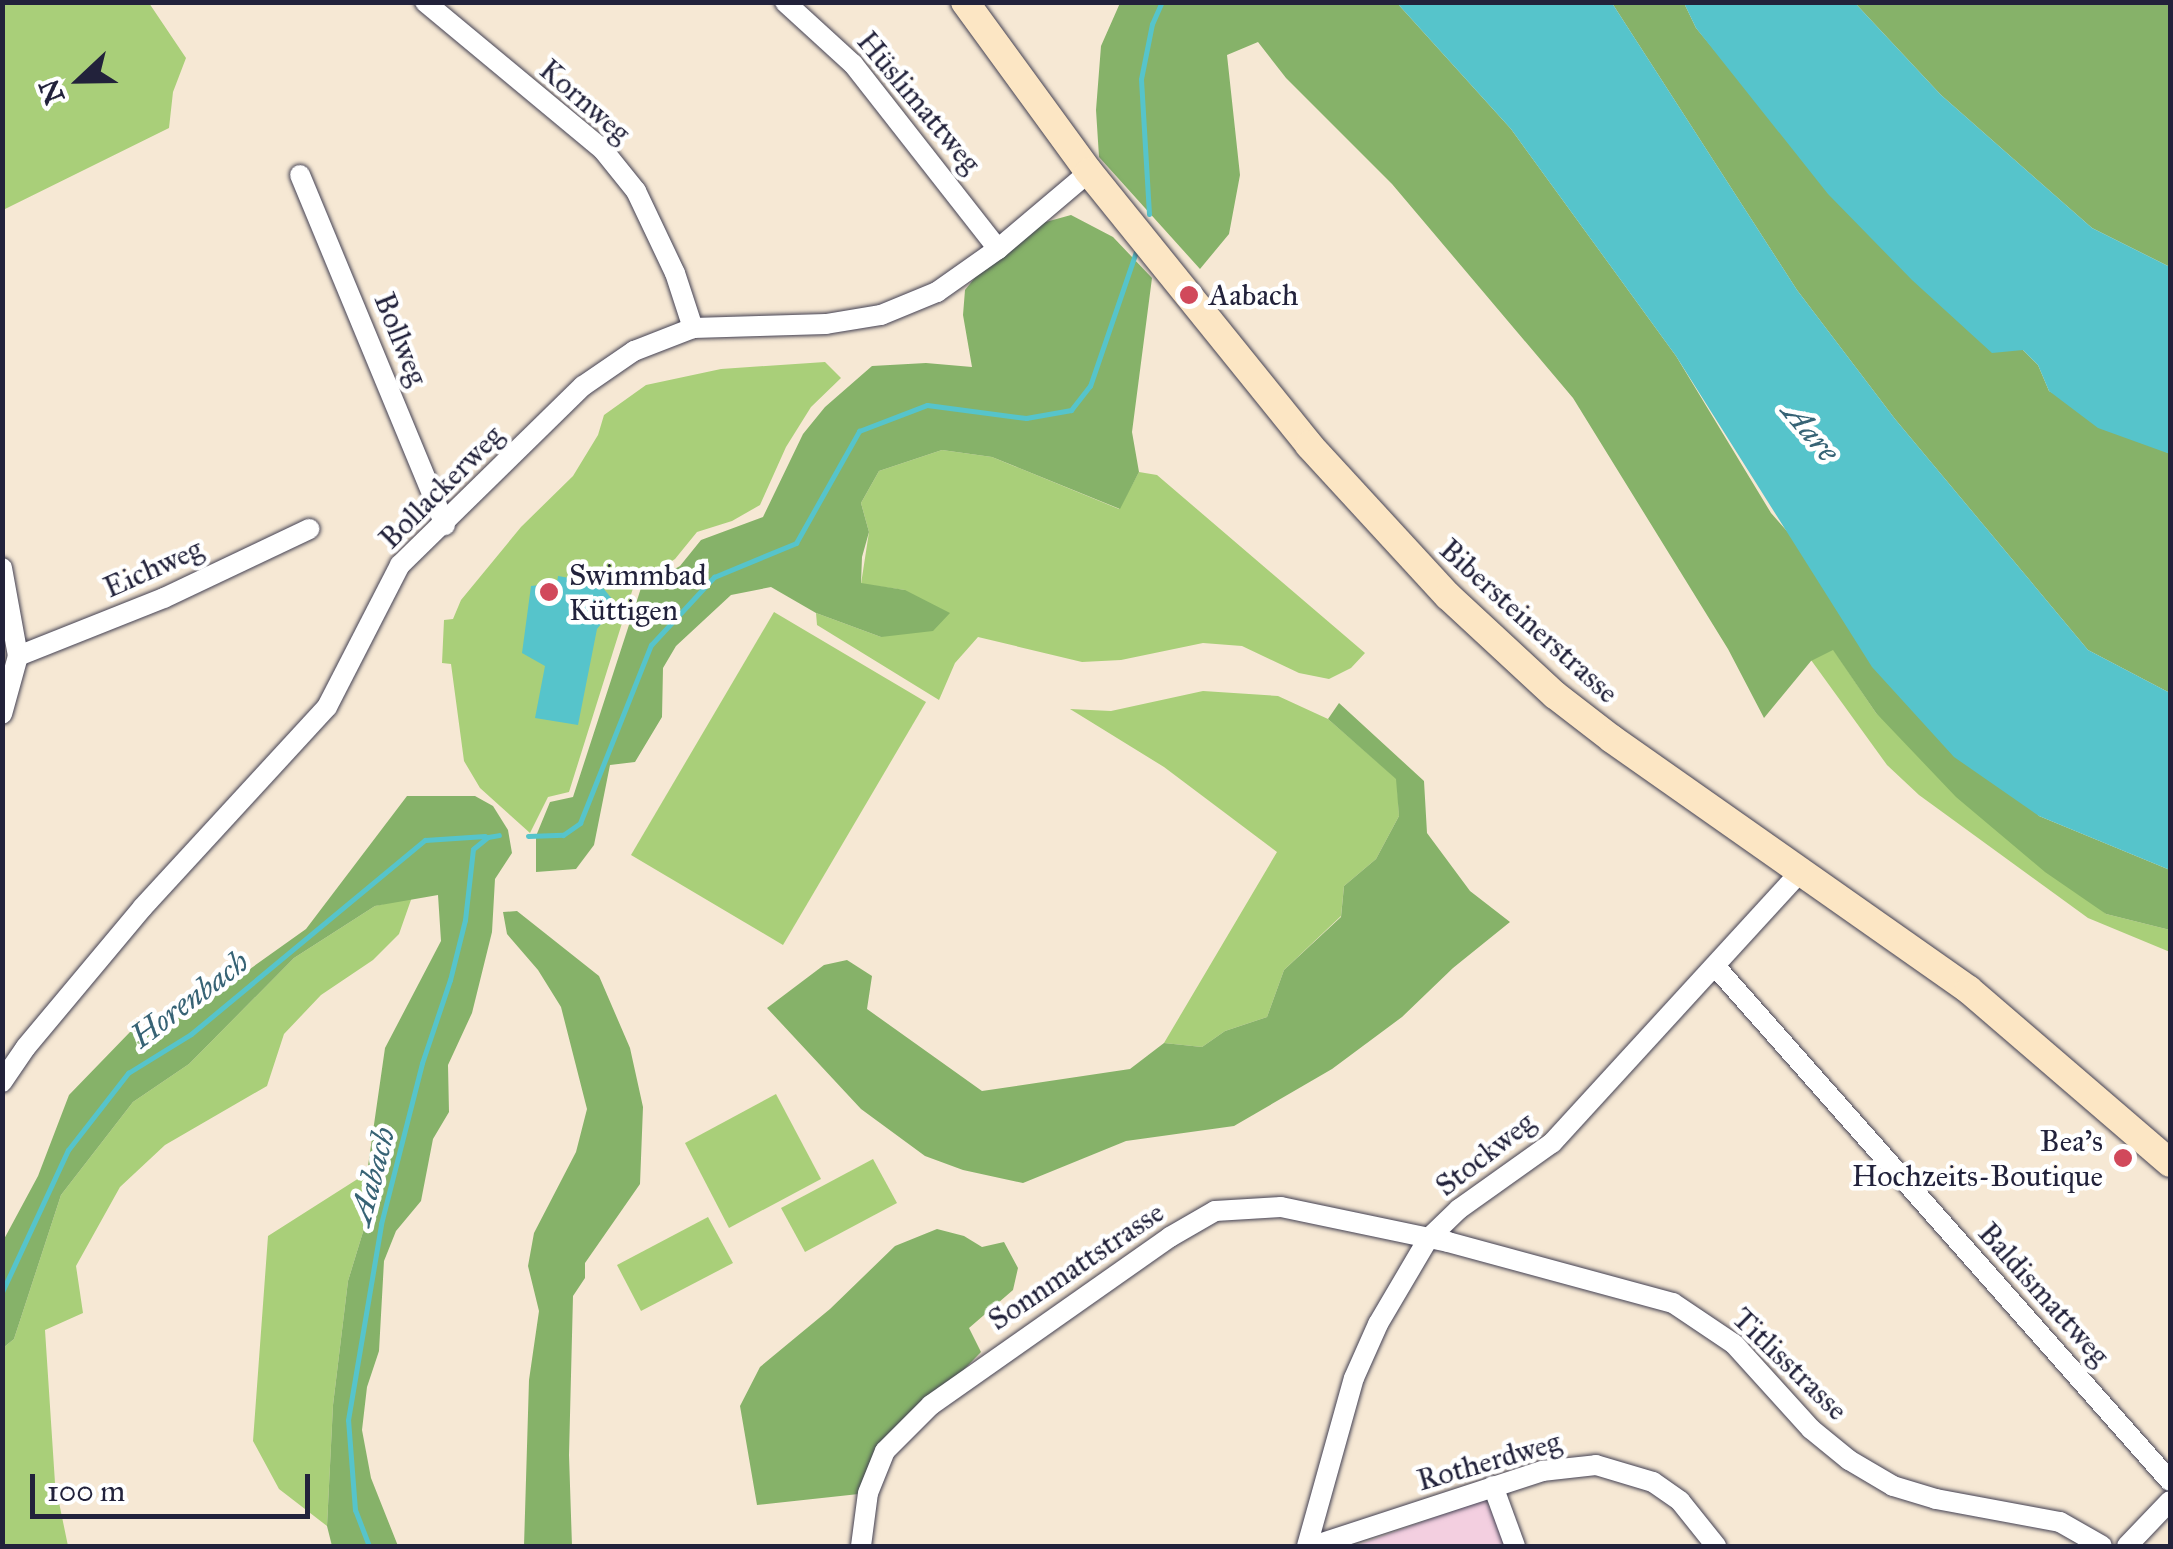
<!DOCTYPE html>
<meta charset="utf-8">
<style>
body{margin:0}
#map{position:relative;width:2173px;height:1549px;overflow:hidden;background:#f6e8d4;font-family:"IM FELL Great Primer",serif}
div>[style]{position:absolute}
[style*='--x']{left:calc(var(--x)*1px);top:calc(var(--y)*1px);width:calc(var(--w)*1px);rotate:calc(var(--a)*1deg)}
.built>*{inset:0;background:#f3cfe0}
.green>*{inset:0;background:#a9cf79}
.forest>*{inset:0;background:#86b269}
.water>*{inset:0;background:#56c4cb}
.stream>*{height:5px;margin:-2.5px;padding:0 2.5px;transform-origin:2.5px;border-radius:2.5px;background:#56c4cb}
.roads{filter:drop-shadow(0 0 2px #424052) drop-shadow(0 0 2px #424052)}
.minor>*{height:20px;margin:-10px;padding:0 10px;transform-origin:10px;border-radius:10px;background:#fff}
.secondary>*{height:28px;margin:-14px;padding:0 14px;transform-origin:14px;border-radius:14px;background:#fce6c4}
.dots>*{width:28px;height:28px;translate:-50% -50%;box-sizing:border-box;border:5px solid #fff;border-radius:50%}
span{translate:-50% -50%;white-space:nowrap;text-align:center;line-height:1.15;-webkit-text-stroke:9px #fff;paint-order:stroke}
.street-label{font-size:30px;color:#22223b}
.poi-label{font-size:30px;color:#22223b}
.left{translate:0 -50%;text-align:left}
.right{translate:-100% -50%;text-align:right}
.water-label{font-size:32px;color:#376375;font-style:italic}
.frame{position:absolute;inset:0;border:5px solid #22223b;pointer-events:none}
.north{position:absolute;left:30px;top:30px;width:100px;height:100px;-webkit-text-stroke:8px #fff;paint-order:stroke;rotate:248deg;font-size:28px;font-weight:700;line-height:40px;text-align:center;color:#22223b}
.north::after{content:'';display:block;margin:auto;width:35px;height:45px;background:#22223b;clip-path:polygon(50% 0,100% 100%,50% 72%,0 100%)}
.scale{position:absolute;left:30px;top:1474px;width:280px;height:45px;box-sizing:border-box;border:5px solid #22223b;border-top:0;padding-left:12px;font-size:30px;line-height:35px;white-space:nowrap;color:#22223b;-webkit-text-stroke:8px #fff;paint-order:stroke}
</style>
<div id="map">
<div class="built">
<i style="clip-path:polygon(1486px 1499px,1506px 1546px,1355px 1546px)"></i>
</div>
<div class="green">
<i style="clip-path:polygon(3px 2px,149px 3px,186px 58px,173px 92px,169px 128px,3px 210px)"></i>
<i style="clip-path:polygon(825px 362px,841px 378px,811px 407px,786px 447px,760px 505px,732px 521px,697px 532px,675px 559px,634px 585px,569px 792px,548px 797px,530px 833px,480px 788px,464px 761px,451px 664px,442px 663px,444px 620px,453px 619px,461px 600px,521px 527px,573px 476px,598px 435px,604px 415px,646px 385px,721px 369px)"></i>
<i style="clip-path:polygon(942px 450px,992px 457px,1119px 509px,1139px 472px,1157px 475px,1365px 653px,1351px 668px,1329px 679px,1299px 673px,1242px 646px,1203px 643px,1121px 660px,1082px 662px,978px 637px,955px 663px,939px 700px,817px 625px,816px 613px,881px 637px,905px 590px,861px 584px,869px 532px,861px 503px,879px 471px)"></i>
<i style="clip-path:polygon(774px 612px,926px 702px,783px 945px,631px 855px)"></i>
<i style="clip-path:polygon(1833px 649px,1876px 713px,2106px 914px,2170px 930px,2170px 952px,2088px 918px,1919px 795px,1887px 765px,1811px 660px)"></i>
<i style="clip-path:polygon(1203px 691px,1278px 696px,1328px 719px,1397px 779px,1399px 816px,1376px 859px,1344px 886px,1341px 916px,1284px 970px,1267px 1017px,1225px 1031px,1202px 1047px,1164px 1043px,1277px 852px,1164px 767px,1070px 709px,1111px 711px)"></i>
<i style="clip-path:polygon(412px 897px,399px 934px,373px 960px,321px 995px,284px 1034px,267px 1086px,165px 1145px,120px 1187px,76px 1266px,83px 1313px,45px 1330px,55px 1483px,68px 1546px,3px 1546px,3px 1348px,14px 1339px,61px 1195px,133px 1102px,189px 1064px,294px 958px,375px 906px)"></i>
<i style="clip-path:polygon(776px 1094px,821px 1179px,729px 1228px,685px 1143px)"></i>
<i style="clip-path:polygon(873px 1159px,897px 1203px,805px 1252px,781px 1208px)"></i>
<i style="clip-path:polygon(367px 1173px,366px 1222px,348px 1281px,333px 1405px,327px 1526px,279px 1489px,253px 1441px,268px 1236px)"></i>
<i style="clip-path:polygon(708px 1217px,733px 1263px,641px 1311px,617px 1265px)"></i>
</div>
<div class="forest">
<i style="clip-path:polygon(1120px 3px,1397px 3px,1511px 129px,1676px 356px,1771px 513px,2039px 816px,2170px 870px,2170px 930px,2106px 914px,2045px 872px,1956px 797px,1876px 713px,1833px 650px,1811px 661px,1764px 718px,1728px 649px,1573px 398px,1392px 184px,1286px 78px,1258px 42px,1227px 55px,1240px 175px,1229px 234px,1200px 269px,1099px 157px,1096px 110px,1101px 46px)"></i>
<i style="clip-path:polygon(1612px 3px,1684px 3px,1696px 28px,1751px 94px,2023px 350px,2038px 365px,2049px 391px,2170px 454px,2170px 693px,2088px 650px,1895px 419px,1797px 290px)"></i>
<i style="clip-path:polygon(1855px 3px,2170px 3px,2170px 267px,2092px 228px,1941px 95px)"></i>
<i style="clip-path:polygon(1071px 215px,1113px 237px,1152px 278px,1132px 432px,1139px 472px,1120px 509px,992px 457px,942px 450px,879px 471px,861px 503px,869px 532px,862px 557px,861px 583px,905px 590px,950px 613px,933px 631px,881px 637px,816px 613px,771px 587px,731px 595px,676px 646px,663px 668px,662px 717px,635px 762px,610px 765px,594px 845px,576px 869px,536px 872px,536px 836px,550px 802px,573px 797px,641px 588px,680px 566px,701px 540px,763px 517px,803px 434px,825px 407px,872px 366px,926px 363px,972px 367px,963px 315px,965px 290px,998px 249px,1024px 228px)"></i>
<i style="clip-path:polygon(1339px 703px,1424px 781px,1427px 833px,1470px 891px,1510px 922px,1453px 968px,1402px 1017px,1332px 1069px,1234px 1126px,1126px 1141px,1023px 1183px,963px 1170px,925px 1156px,861px 1109px,767px 1008px,824px 965px,847px 960px,872px 976px,867px 1009px,982px 1091px,1130px 1069px,1164px 1043px,1202px 1047px,1225px 1031px,1267px 1017px,1284px 970px,1341px 917px,1344px 886px,1376px 859px,1399px 816px,1396px 779px,1328px 719px)"></i>
<i style="clip-path:polygon(407px 796px,475px 796px,493px 806px,508px 830px,512px 853px,495px 879px,492px 932px,472px 1013px,448px 1065px,449px 1112px,433px 1139px,421px 1201px,396px 1231px,384px 1261px,379px 1351px,367px 1387px,362px 1430px,371px 1478px,398px 1546px,332px 1546px,327px 1526px,333px 1405px,348px 1281px,366px 1222px,367px 1173px,385px 1048px,441px 941px,438px 895px,375px 906px,294px 958px,189px 1064px,133px 1102px,61px 1195px,14px 1339px,3px 1348px,3px 1241px,38px 1176px,69px 1095px,130px 1032px,184px 1016px,306px 929px)"></i>
<i style="clip-path:polygon(517px 911px,599px 976px,630px 1048px,643px 1107px,640px 1184px,585px 1263px,585px 1278px,573px 1296px,569px 1455px,572px 1546px,524px 1546px,529px 1380px,539px 1311px,528px 1266px,534px 1233px,576px 1152px,587px 1109px,561px 1007px,538px 970px,507px 934px,503px 912px)"></i>
<i style="clip-path:polygon(937px 1229px,964px 1236px,982px 1247px,1004px 1242px,1018px 1268px,1013px 1290px,969px 1328px,981px 1352px,885px 1450px,868px 1493px,757px 1505px,740px 1406px,760px 1367px,830px 1309px,895px 1246px)"></i>
</div>
<div class="water">
<i style="clip-path:polygon(1397px 3px,1612px 3px,1797px 290px,1895px 419px,2088px 650px,2170px 693px,2170px 870px,2039px 816px,1954px 757px,1872px 667px,1676px 356px,1511px 129px)"></i>
<i style="clip-path:polygon(1684px 3px,1855px 3px,1941px 95px,2092px 228px,2170px 267px,2170px 454px,2098px 428px,2049px 391px,2038px 365px,2023px 350px,1992px 353px,1912px 280px,1828px 194px,1696px 28px)"></i>
<i style="clip-path:polygon(558px 576px,599px 583px,617px 605px,597px 629px,578px 725px,535px 718px,545px 666px,522px 653px,531px 586px,557px 583px)"></i>
</div>
<div class="stream">
<i style="--x:1149;--y:214;--w:135;--a:-93.4"></i>
<i style="--x:1141;--y:79;--w:56;--a:-78.7"></i>
<i style="--x:1152;--y:24;--w:24;--a:-66"></i>
<i style="--x:528;--y:836;--w:35;--a:-2"></i>
<i style="--x:563;--y:835;--w:21;--a:-35"></i>
<i style="--x:580;--y:823;--w:192;--a:-68.3"></i>
<i style="--x:651;--y:645;--w:93;--a:-47.2"></i>
<i style="--x:714;--y:577;--w:89;--a:-22.5"></i>
<i style="--x:796;--y:543;--w:129;--a:-60.6"></i>
<i style="--x:859;--y:431;--w:73;--a:-20.9"></i>
<i style="--x:927;--y:405;--w:100;--a:7.5"></i>
<i style="--x:1026;--y:418;--w:46;--a:-10.1"></i>
<i style="--x:1071;--y:410;--w:31;--a:-52"></i>
<i style="--x:1090;--y:386;--w:142;--a:-71.1"></i>
<i style="--x:2;--y:1292;--w:157;--a:-65.1"></i>
<i style="--x:68;--y:1150;--w:98;--a:-52.1"></i>
<i style="--x:128;--y:1073;--w:74;--a:-31.8"></i>
<i style="--x:191;--y:1034;--w:304;--a:-39.7"></i>
<i style="--x:425;--y:840;--w:60;--a:-3.8"></i>
<i style="--x:369;--y:1546;--w:39;--a:-111"></i>
<i style="--x:355;--y:1510;--w:90;--a:-94.4"></i>
<i style="--x:348;--y:1420;--w:199;--a:-80.4"></i>
<i style="--x:381;--y:1224;--w:166;--a:-75.7"></i>
<i style="--x:422;--y:1063;--w:88;--a:-71.4"></i>
<i style="--x:450;--y:980;--w:62;--a:-76"></i>
<i style="--x:465;--y:920;--w:71;--a:-83.6"></i>
<i style="--x:473;--y:849;--w:19;--a:-39"></i>
<i style="--x:488;--y:837;--w:11;--a:-10"></i>
</div>
<div class="roads">
<div class="minor">
<i style="--x:425;--y:2;--w:231;--a:39.7"></i>
<i style="--x:603;--y:150;--w:53;--a:51.2"></i>
<i style="--x:636;--y:191;--w:91;--a:64.6"></i>
<i style="--x:675;--y:273;--w:58;--a:71.9"></i>
<i style="--x:785;--y:2;--w:92;--a:42.4"></i>
<i style="--x:853;--y:64;--w:235;--a:51.9"></i>
<i style="--x:300;--y:175;--w:379;--a:67.5"></i>
<i style="--x:2;--y:568;--w:89;--a:79.7"></i>
<i style="--x:18;--y:656;--w:60;--a:105.4"></i>
<i style="--x:18;--y:656;--w:157;--a:-21.7"></i>
<i style="--x:164;--y:598;--w:161;--a:-25.4"></i>
<i style="--x:1715;--y:966;--w:687;--a:48.54"></i>
<i style="--x:2;--y:1082;--w:42;--a:-55.6"></i>
<i style="--x:26;--y:1047;--w:182;--a:-50.1"></i>
<i style="--x:143;--y:907;--w:272;--a:-47.4"></i>
<i style="--x:327;--y:707;--w:160;--a:-62.8"></i>
<i style="--x:400;--y:565;--w:256;--a:-44.4"></i>
<i style="--x:583;--y:386;--w:62;--a:-34.5"></i>
<i style="--x:634;--y:351;--w:63;--a:-21.3"></i>
<i style="--x:693;--y:328;--w:133;--a:-1.7"></i>
<i style="--x:826;--y:324;--w:56;--a:-9.3"></i>
<i style="--x:881;--y:315;--w:61;--a:-22.3"></i>
<i style="--x:937;--y:292;--w:75;--a:-35.2"></i>
<i style="--x:998;--y:249;--w:119;--a:-40.2"></i>
<i style="--x:1493;--y:1486;--w:64;--a:69.9"></i>
<i style="--x:861;--y:1546;--w:53;--a:-82.5"></i>
<i style="--x:868;--y:1493;--w:45;--a:-68"></i>
<i style="--x:885;--y:1451;--w:65;--a:-45"></i>
<i style="--x:931;--y:1405;--w:292;--a:-35.1"></i>
<i style="--x:1170;--y:1237;--w:52;--a:-30"></i>
<i style="--x:1215;--y:1211;--w:66;--a:-3.5"></i>
<i style="--x:1281;--y:1207;--w:171;--a:11.8"></i>
<i style="--x:1448;--y:1242;--w:233;--a:15.2"></i>
<i style="--x:1673;--y:1303;--w:73;--a:33.9"></i>
<i style="--x:1734;--y:1344;--w:115;--a:47.8"></i>
<i style="--x:1811;--y:1429;--w:49;--a:39.2"></i>
<i style="--x:1849;--y:1460;--w:51;--a:30.6"></i>
<i style="--x:1893;--y:1486;--w:45;--a:16.8"></i>
<i style="--x:1936;--y:1499;--w:126;--a:10.5"></i>
<i style="--x:2060;--y:1522;--w:48;--a:29.7"></i>
<i style="--x:1307;--y:1546;--w:174;--a:-74.4"></i>
<i style="--x:1354;--y:1378;--w:59;--a:-66"></i>
<i style="--x:1378;--y:1324;--w:99;--a:-59.5"></i>
<i style="--x:1428;--y:1239;--w:43;--a:-44.1"></i>
<i style="--x:1459;--y:1209;--w:114;--a:-35.4"></i>
<i style="--x:1552;--y:1143;--w:370;--a:-47.5"></i>
<i style="--x:1313;--y:1546;--w:241;--a:-18.1"></i>
<i style="--x:1542;--y:1471;--w:54;--a:-6.3"></i>
<i style="--x:1596;--y:1465;--w:59;--a:16.6"></i>
<i style="--x:1653;--y:1482;--w:33;--a:35"></i>
<i style="--x:1680;--y:1501;--w:58;--a:51.3"></i>
<i style="--x:2127;--y:1546;--w:62;--a:-46.3"></i>
</div>
<div class="secondary">
<i style="--x:965;--y:2;--w:210;--a:53.9"></i>
<i style="--x:1089;--y:172;--w:351;--a:51.1"></i>
<i style="--x:1309;--y:445;--w:205;--a:47.4"></i>
<i style="--x:1448;--y:596;--w:146;--a:42.8"></i>
<i style="--x:1555;--y:695;--w:72;--a:37.7"></i>
<i style="--x:1612;--y:739;--w:436;--a:35.1"></i>
<i style="--x:1969;--y:990;--w:265;--a:40.7"></i>
</div>
</div>
<div class="dots">
<i style="left:1189px;top:295px;background:#d1495b"></i>
<i style="left:549px;top:592px;background:#d1495b"></i>
<i style="left:2123px;top:1158px;background:#d1495b"></i>
</div>
<div class="street-label">
<span style="left:585px;top:101px;rotate:41deg">Kornweg</span>
<span style="left:919px;top:102px;rotate:50deg">Hüslimattweg</span>
<span style="left:401px;top:339px;rotate:68deg">Bollweg</span>
<span style="left:441px;top:487px;rotate:-45deg">Bollackerweg</span>
<span style="left:153px;top:568px;rotate:-24deg">Eichweg</span>
<span style="left:1529px;top:621px;rotate:42deg">Bibersteinerstrasse</span>
<span style="left:1485px;top:1154px;rotate:-38deg">Stockweg</span>
<span style="left:1076px;top:1266px;rotate:-34deg">Sonnmattstrasse</span>
<span style="left:2044px;top:1294px;rotate:48deg">Baldismattweg</span>
<span style="left:1790px;top:1364px;rotate:44deg">Titlisstrasse</span>
<span style="left:1489px;top:1461px;rotate:-16deg">Rotherdweg</span>
</div>
<div class="poi-label">
<span class="left" style="left:1209px;top:295px">Aabach</span>
<span class="left" style="left:569px;top:592px">Swimmbad<br>Küttigen</span>
<span class="right" style="left:2103px;top:1158px">Bea's<br>Hochzeits-Boutique</span>
</div>
<div class="water-label">
<span style="left:1810px;top:432px;rotate:50deg">Aare</span>
<span style="left:190px;top:1000px;rotate:-37deg">Horenbach</span>
<span style="left:373px;top:1176px;rotate:-75deg">Aabach</span>
</div>
<div class="frame"></div>
<div class="north">N</div>
<div class="scale">100 m</div>
</div>
